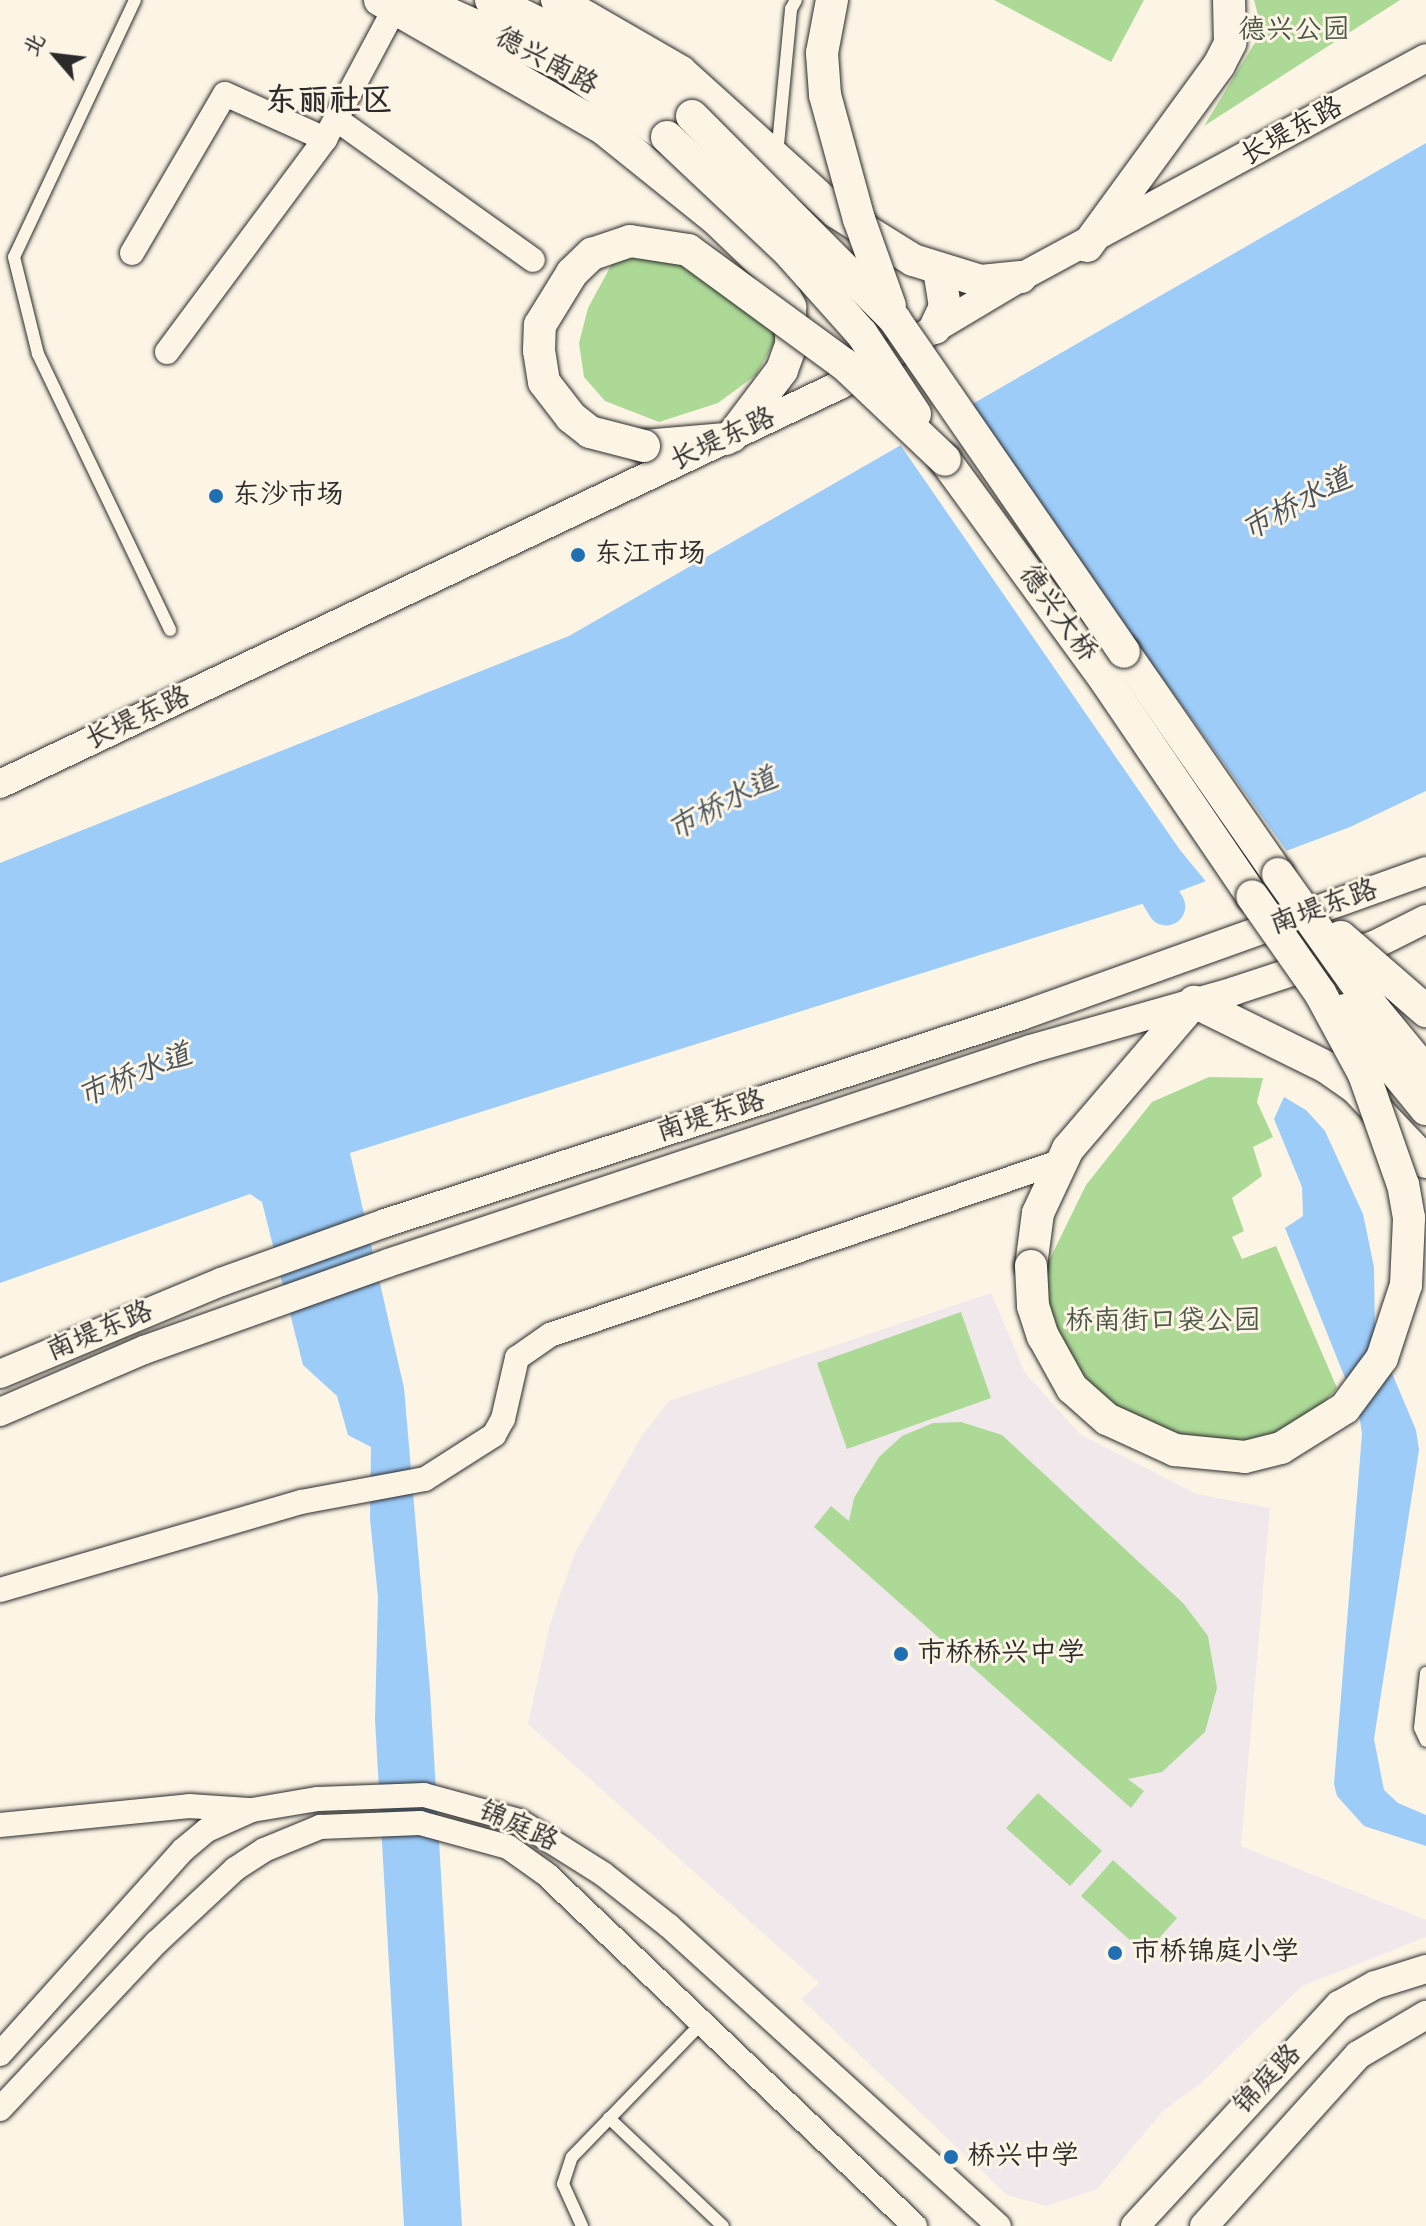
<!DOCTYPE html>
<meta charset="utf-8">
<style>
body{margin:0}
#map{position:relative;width:1426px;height:2226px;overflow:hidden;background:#fcf5e5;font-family:Mynerve,"LXGW WenKai TC",sans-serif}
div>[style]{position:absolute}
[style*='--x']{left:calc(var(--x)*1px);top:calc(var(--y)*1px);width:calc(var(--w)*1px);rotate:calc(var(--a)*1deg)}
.built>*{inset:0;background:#f1e8eb}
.green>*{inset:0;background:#add997}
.water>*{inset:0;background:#9dccf9}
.pier>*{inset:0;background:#fcf5e5}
.river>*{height:38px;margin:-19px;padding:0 19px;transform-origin:19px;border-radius:19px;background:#9dccf9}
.roads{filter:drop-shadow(0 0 2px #2b2b2b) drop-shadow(0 0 2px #2b2b2b)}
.service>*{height:12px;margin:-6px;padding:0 6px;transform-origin:6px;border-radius:6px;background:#fcf5e5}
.minor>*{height:24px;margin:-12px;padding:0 12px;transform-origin:12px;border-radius:12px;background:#fcf5e5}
.tertiary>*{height:28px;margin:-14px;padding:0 14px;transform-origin:14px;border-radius:14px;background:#fcf5e5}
.secondary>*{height:32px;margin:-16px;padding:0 16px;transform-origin:16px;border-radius:16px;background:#fcf5e5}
.bridges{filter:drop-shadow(0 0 2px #2b2b2b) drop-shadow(0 0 2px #2b2b2b)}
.secondary-bridge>*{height:32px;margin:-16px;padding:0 16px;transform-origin:16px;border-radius:16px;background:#fcf5e5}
.dots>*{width:22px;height:22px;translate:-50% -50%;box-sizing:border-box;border:4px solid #fcf5e5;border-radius:50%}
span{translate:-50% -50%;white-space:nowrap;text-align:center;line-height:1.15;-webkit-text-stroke:6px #fcf5e5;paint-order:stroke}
.park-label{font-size:28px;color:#4c5646}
.street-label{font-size:28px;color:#2b2b2b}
.poi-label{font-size:28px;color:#2b2b2b}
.left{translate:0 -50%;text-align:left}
.water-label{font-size:30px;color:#48535e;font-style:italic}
.quarter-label{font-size:32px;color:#2b2b2b;font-weight:700}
.north{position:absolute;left:16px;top:16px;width:80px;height:80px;-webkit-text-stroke:6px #fcf5e5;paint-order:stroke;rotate:298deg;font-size:22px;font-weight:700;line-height:32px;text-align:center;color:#2b2b2b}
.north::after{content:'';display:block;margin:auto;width:28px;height:36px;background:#2b2b2b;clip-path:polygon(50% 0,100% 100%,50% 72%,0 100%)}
</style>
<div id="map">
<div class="built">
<i style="clip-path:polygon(991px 1293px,1025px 1373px,1081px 1435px,1197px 1494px,1270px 1508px,1241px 1846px,1426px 1920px,1426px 1937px,1302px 1986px,1201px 2083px,1164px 2110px,1097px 2189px,1046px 2206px,1007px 2195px,801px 1999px,819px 1983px,528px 1724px,550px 1624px,575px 1553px,641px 1437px,669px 1401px)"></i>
</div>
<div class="green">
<i style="clip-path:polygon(994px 0,1144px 0,1111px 62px)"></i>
<i style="clip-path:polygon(1254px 0,1400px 0,1204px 126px,1262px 31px)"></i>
<i style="clip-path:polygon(664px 253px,699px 270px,778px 336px,756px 375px,718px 403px,659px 422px,605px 401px,584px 377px,579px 343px,588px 308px,614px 260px)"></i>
<i style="clip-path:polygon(1209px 1077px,1263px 1078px,1257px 1102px,1273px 1137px,1253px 1147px,1262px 1176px,1232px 1198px,1244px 1231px,1232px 1237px,1242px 1259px,1276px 1246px,1337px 1388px,1293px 1436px,1228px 1449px,1186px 1445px,1102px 1408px,1068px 1363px,1041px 1277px,1086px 1185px,1152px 1102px)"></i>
<i style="clip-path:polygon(961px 1312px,991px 1398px,847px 1449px,817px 1363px)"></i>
<i style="clip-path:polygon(961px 1422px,1002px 1435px,1183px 1603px,1208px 1636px,1217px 1688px,1205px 1732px,1162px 1772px,1128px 1779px,1144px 1791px,1131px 1808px,814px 1527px,831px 1506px,849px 1521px,854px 1498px,879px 1457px,902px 1436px,933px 1423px)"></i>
<i style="clip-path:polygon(1038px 1793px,1102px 1851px,1070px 1886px,1006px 1828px)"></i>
<i style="clip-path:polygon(1113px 1860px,1177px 1918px,1145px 1954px,1081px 1896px)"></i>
</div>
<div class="water">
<i style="clip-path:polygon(1426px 143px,1426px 791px,1350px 827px,1161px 898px,350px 1153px,404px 1388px,430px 1690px,462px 2226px,404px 2226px,375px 1720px,378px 1597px,370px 1519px,371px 1447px,348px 1435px,337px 1396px,303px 1365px,262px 1202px,250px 1194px,0 1283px,0 863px,569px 636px)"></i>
<i style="clip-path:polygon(1284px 1097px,1306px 1110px,1325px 1131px,1363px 1214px,1374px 1267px,1375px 1333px,1416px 1430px,1419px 1450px,1374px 1739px,1384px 1790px,1398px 1803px,1426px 1815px,1426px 1846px,1364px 1826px,1337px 1796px,1334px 1784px,1362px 1434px,1359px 1413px,1285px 1228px,1303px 1216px,1302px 1187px,1274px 1119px)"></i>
</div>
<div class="pier">
<i style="clip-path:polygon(965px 404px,1289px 854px,1208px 884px,1180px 850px,899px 443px)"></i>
</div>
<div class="river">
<i style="--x:1135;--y:854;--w:61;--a:59.2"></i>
</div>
<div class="roads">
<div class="service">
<i style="--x:135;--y:0;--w:284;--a:115.2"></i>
<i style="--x:14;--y:257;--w:100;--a:76.1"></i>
<i style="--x:38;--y:354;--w:306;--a:64.4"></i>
<i style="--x:777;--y:155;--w:147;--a:-84.5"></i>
<i style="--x:791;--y:9;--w:10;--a:-61"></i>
<i style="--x:1426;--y:1673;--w:55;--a:96.2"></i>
<i style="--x:1420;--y:1728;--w:14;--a:65"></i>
<i style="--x:609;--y:2118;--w:157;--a:43.5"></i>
<i style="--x:582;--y:2226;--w:46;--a:-114.3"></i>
<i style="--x:563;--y:2184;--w:28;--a:-72"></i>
<i style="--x:572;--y:2157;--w:188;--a:-45.9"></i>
</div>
<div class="minor">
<i style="--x:336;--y:119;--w:242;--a:35.6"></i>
<i style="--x:132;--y:253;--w:184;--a:-59.7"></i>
<i style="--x:225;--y:94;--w:110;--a:24.2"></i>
<i style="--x:167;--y:352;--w:265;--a:-53.4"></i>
<i style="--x:325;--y:139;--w:149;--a:-61.9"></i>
<i style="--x:0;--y:1590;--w:314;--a:-16.3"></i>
<i style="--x:301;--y:1502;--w:126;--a:-10.5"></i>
<i style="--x:425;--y:1479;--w:82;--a:-32.5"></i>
<i style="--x:494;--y:1435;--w:18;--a:-61"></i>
<i style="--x:503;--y:1419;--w:63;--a:-77.1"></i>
<i style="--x:517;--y:1358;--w:40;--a:-34.9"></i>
<i style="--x:550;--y:1335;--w:541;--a:-18.77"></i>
<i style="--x:0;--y:1825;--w:190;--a:-5.7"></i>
<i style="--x:189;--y:1806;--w:59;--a:3.9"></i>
<i style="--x:0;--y:2054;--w:274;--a:-48.1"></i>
<i style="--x:183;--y:1850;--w:31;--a:-40"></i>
<i style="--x:207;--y:1830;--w:49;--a:-24"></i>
<i style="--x:252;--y:1810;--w:67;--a:-9.5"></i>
<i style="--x:318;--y:1799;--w:106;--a:-2.2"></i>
<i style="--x:424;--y:1795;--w:98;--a:15.3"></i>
<i style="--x:519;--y:1821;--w:99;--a:32.2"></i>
<i style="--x:603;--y:1874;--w:84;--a:38.2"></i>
<i style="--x:669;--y:1926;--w:446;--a:42.3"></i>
<i style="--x:0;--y:2109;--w:229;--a:-46.8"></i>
<i style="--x:157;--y:1942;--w:107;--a:-43.1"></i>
<i style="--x:235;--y:1869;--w:35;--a:-33"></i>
<i style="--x:264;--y:1850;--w:61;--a:-22.3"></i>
<i style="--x:320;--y:1827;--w:100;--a:-2.3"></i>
<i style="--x:420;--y:1823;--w:91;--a:15.3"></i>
<i style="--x:508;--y:1847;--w:47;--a:35.4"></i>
<i style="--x:546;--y:1874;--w:510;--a:43.65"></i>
</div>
<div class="tertiary">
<i style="--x:0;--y:784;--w:930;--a:-25.41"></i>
<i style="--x:840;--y:385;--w:211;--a:-30.8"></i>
<i style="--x:1021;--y:277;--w:460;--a:-28.4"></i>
<i style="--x:0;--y:1374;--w:239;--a:-22.6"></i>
<i style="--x:221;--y:1282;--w:174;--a:-19.8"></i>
<i style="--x:385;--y:1223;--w:669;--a:-18.03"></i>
<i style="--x:1021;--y:1016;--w:430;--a:-19.7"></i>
<i style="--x:0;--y:1412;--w:157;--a:-23.3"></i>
<i style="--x:144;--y:1350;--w:259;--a:-19.6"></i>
<i style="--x:388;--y:1263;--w:678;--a:-18.41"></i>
<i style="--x:1031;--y:1049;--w:211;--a:-15.9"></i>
<i style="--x:1234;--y:991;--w:147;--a:-18.2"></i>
<i style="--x:1374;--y:945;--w:58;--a:-26.6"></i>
<i style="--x:1135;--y:2226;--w:301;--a:-47.3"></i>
<i style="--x:1339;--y:2005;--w:41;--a:-29.1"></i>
<i style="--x:1375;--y:1985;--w:53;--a:-17.4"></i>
<i style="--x:1204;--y:2226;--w:230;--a:-48"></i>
<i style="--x:1358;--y:2055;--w:79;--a:-30.5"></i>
</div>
<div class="secondary">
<i style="--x:380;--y:0;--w:258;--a:29.9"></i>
<i style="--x:604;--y:129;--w:144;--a:38.8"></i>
<i style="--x:716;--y:219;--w:81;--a:44"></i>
<i style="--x:774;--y:275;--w:36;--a:63"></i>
<i style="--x:790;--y:307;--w:38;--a:88"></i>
<i style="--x:791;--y:345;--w:27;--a:110"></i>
<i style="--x:782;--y:370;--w:83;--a:127.1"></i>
<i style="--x:491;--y:0;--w:110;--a:25.9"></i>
<i style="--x:590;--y:48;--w:123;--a:33.7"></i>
<i style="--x:557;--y:0;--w:143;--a:30.1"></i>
<i style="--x:681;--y:72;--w:209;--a:42.1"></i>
<i style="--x:836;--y:212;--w:91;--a:31.9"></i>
<i style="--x:913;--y:260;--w:71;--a:17.2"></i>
<i style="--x:981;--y:281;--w:40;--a:-5.7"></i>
<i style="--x:420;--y:1;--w:158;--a:24"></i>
<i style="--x:564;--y:65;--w:126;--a:35"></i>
<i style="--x:1087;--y:246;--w:224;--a:-53.9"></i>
<i style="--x:1219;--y:65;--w:25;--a:-63"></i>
<i style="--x:1230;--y:43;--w:43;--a:-91.3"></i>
<i style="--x:935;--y:328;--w:23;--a:-65"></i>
<i style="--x:945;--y:307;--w:38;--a:-99"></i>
<i style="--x:644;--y:446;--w:82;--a:-4.9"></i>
<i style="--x:945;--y:460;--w:273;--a:53.9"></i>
<i style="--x:1106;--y:681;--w:260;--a:55.8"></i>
<i style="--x:1124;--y:652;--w:270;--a:55.3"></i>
<i style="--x:1031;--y:1266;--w:53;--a:-82.5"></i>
<i style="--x:1038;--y:1213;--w:71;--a:-64.9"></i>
<i style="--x:1068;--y:1149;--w:194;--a:-49.4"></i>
<i style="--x:1194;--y:1002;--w:147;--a:26.2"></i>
<i style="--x:1326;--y:1067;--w:37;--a:35"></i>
<i style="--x:1356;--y:1088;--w:102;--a:46.6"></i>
</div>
</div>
<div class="bridges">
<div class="secondary-bridge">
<i style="--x:832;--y:0;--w:54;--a:100.7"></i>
<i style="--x:822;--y:53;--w:42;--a:85.9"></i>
<i style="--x:825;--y:95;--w:129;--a:74.7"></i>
<i style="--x:859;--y:219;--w:92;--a:70.4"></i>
<i style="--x:692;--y:116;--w:288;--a:45.1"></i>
<i style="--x:895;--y:320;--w:403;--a:55.4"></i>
<i style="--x:667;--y:137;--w:166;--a:43.3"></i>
<i style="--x:788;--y:251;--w:111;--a:48.3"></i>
<i style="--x:862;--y:334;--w:96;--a:56.5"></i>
<i style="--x:644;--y:446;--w:56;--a:-165.5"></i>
<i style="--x:590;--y:432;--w:24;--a:-142"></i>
<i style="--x:571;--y:417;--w:44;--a:-127.6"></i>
<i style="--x:544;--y:382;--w:32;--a:-99"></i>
<i style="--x:539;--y:350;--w:25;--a:-88"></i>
<i style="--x:540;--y:325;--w:61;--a:-58.4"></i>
<i style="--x:572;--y:273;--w:28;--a:-44"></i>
<i style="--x:592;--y:254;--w:40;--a:-18.9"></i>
<i style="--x:630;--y:241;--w:59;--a:8.8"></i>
<i style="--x:688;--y:250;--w:193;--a:36.2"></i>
<i style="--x:844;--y:364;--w:139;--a:43.5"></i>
<i style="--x:1278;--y:874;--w:166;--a:54.6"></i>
<i style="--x:1374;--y:1009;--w:82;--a:50.5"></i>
<i style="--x:1341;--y:937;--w:113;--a:41"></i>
<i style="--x:1345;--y:1010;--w:128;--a:50.7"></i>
<i style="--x:1031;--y:1266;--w:40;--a:87.1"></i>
<i style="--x:1033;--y:1306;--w:32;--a:72"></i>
<i style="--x:1043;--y:1336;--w:60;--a:60.9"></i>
<i style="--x:1072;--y:1388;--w:47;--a:41.5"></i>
<i style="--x:1107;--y:1419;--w:75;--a:24.5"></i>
<i style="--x:1175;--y:1450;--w:70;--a:5.7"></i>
<i style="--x:1245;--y:1457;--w:37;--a:-14"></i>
<i style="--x:1281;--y:1448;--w:75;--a:-32"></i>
<i style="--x:1345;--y:1408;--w:62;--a:-53.5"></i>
<i style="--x:1382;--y:1358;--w:77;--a:-71.8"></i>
<i style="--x:1406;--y:1285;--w:67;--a:-87.4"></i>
<i style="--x:1409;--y:1218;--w:34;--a:-100"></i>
<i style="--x:1403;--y:1185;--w:118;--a:-109.4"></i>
<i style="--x:1364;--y:1074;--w:92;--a:-118.5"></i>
<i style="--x:1320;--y:993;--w:118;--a:-125"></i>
</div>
</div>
<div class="dots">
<i style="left:216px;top:496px;background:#1f6fb2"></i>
<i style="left:578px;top:555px;background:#1f6fb2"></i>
<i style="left:901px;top:1654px;background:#1f6fb2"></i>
<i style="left:1115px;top:1953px;background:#1f6fb2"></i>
<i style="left:951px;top:2157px;background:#1f6fb2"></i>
</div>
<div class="park-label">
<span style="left:1294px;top:31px">德兴公园</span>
<span style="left:1163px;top:1322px">桥南街口袋公园</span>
</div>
<div class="street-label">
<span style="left:546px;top:62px;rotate:28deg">德兴南路</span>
<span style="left:1292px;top:132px;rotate:-29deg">长堤东路</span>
<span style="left:723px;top:440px;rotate:-25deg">长堤东路</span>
<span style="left:1057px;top:614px;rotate:54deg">德兴大桥</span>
<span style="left:138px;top:719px;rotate:-25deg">长堤东路</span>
<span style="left:1324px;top:908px;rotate:-20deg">南堤东路</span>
<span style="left:711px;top:1117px;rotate:-18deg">南堤东路</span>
<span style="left:100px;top:1332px;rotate:-23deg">南堤东路</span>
<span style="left:518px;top:1827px;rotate:24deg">锦庭路</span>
<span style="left:1268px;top:2080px;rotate:-47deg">锦庭路</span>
</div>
<div class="poi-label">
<span class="left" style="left:232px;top:496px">东沙市场</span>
<span class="left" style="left:594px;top:555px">东江市场</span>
<span class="left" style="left:917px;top:1654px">市桥桥兴中学</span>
<span class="left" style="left:1131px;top:1953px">市桥锦庭小学</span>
<span class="left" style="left:967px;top:2157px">桥兴中学</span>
</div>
<div class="water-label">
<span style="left:1297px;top:505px;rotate:-28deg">市桥水道</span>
<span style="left:723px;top:805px;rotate:-28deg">市桥水道</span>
<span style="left:135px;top:1076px;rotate:-22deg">市桥水道</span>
</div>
<div class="quarter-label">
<span style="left:329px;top:101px">东丽社区</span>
</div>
<div class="north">北</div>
</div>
